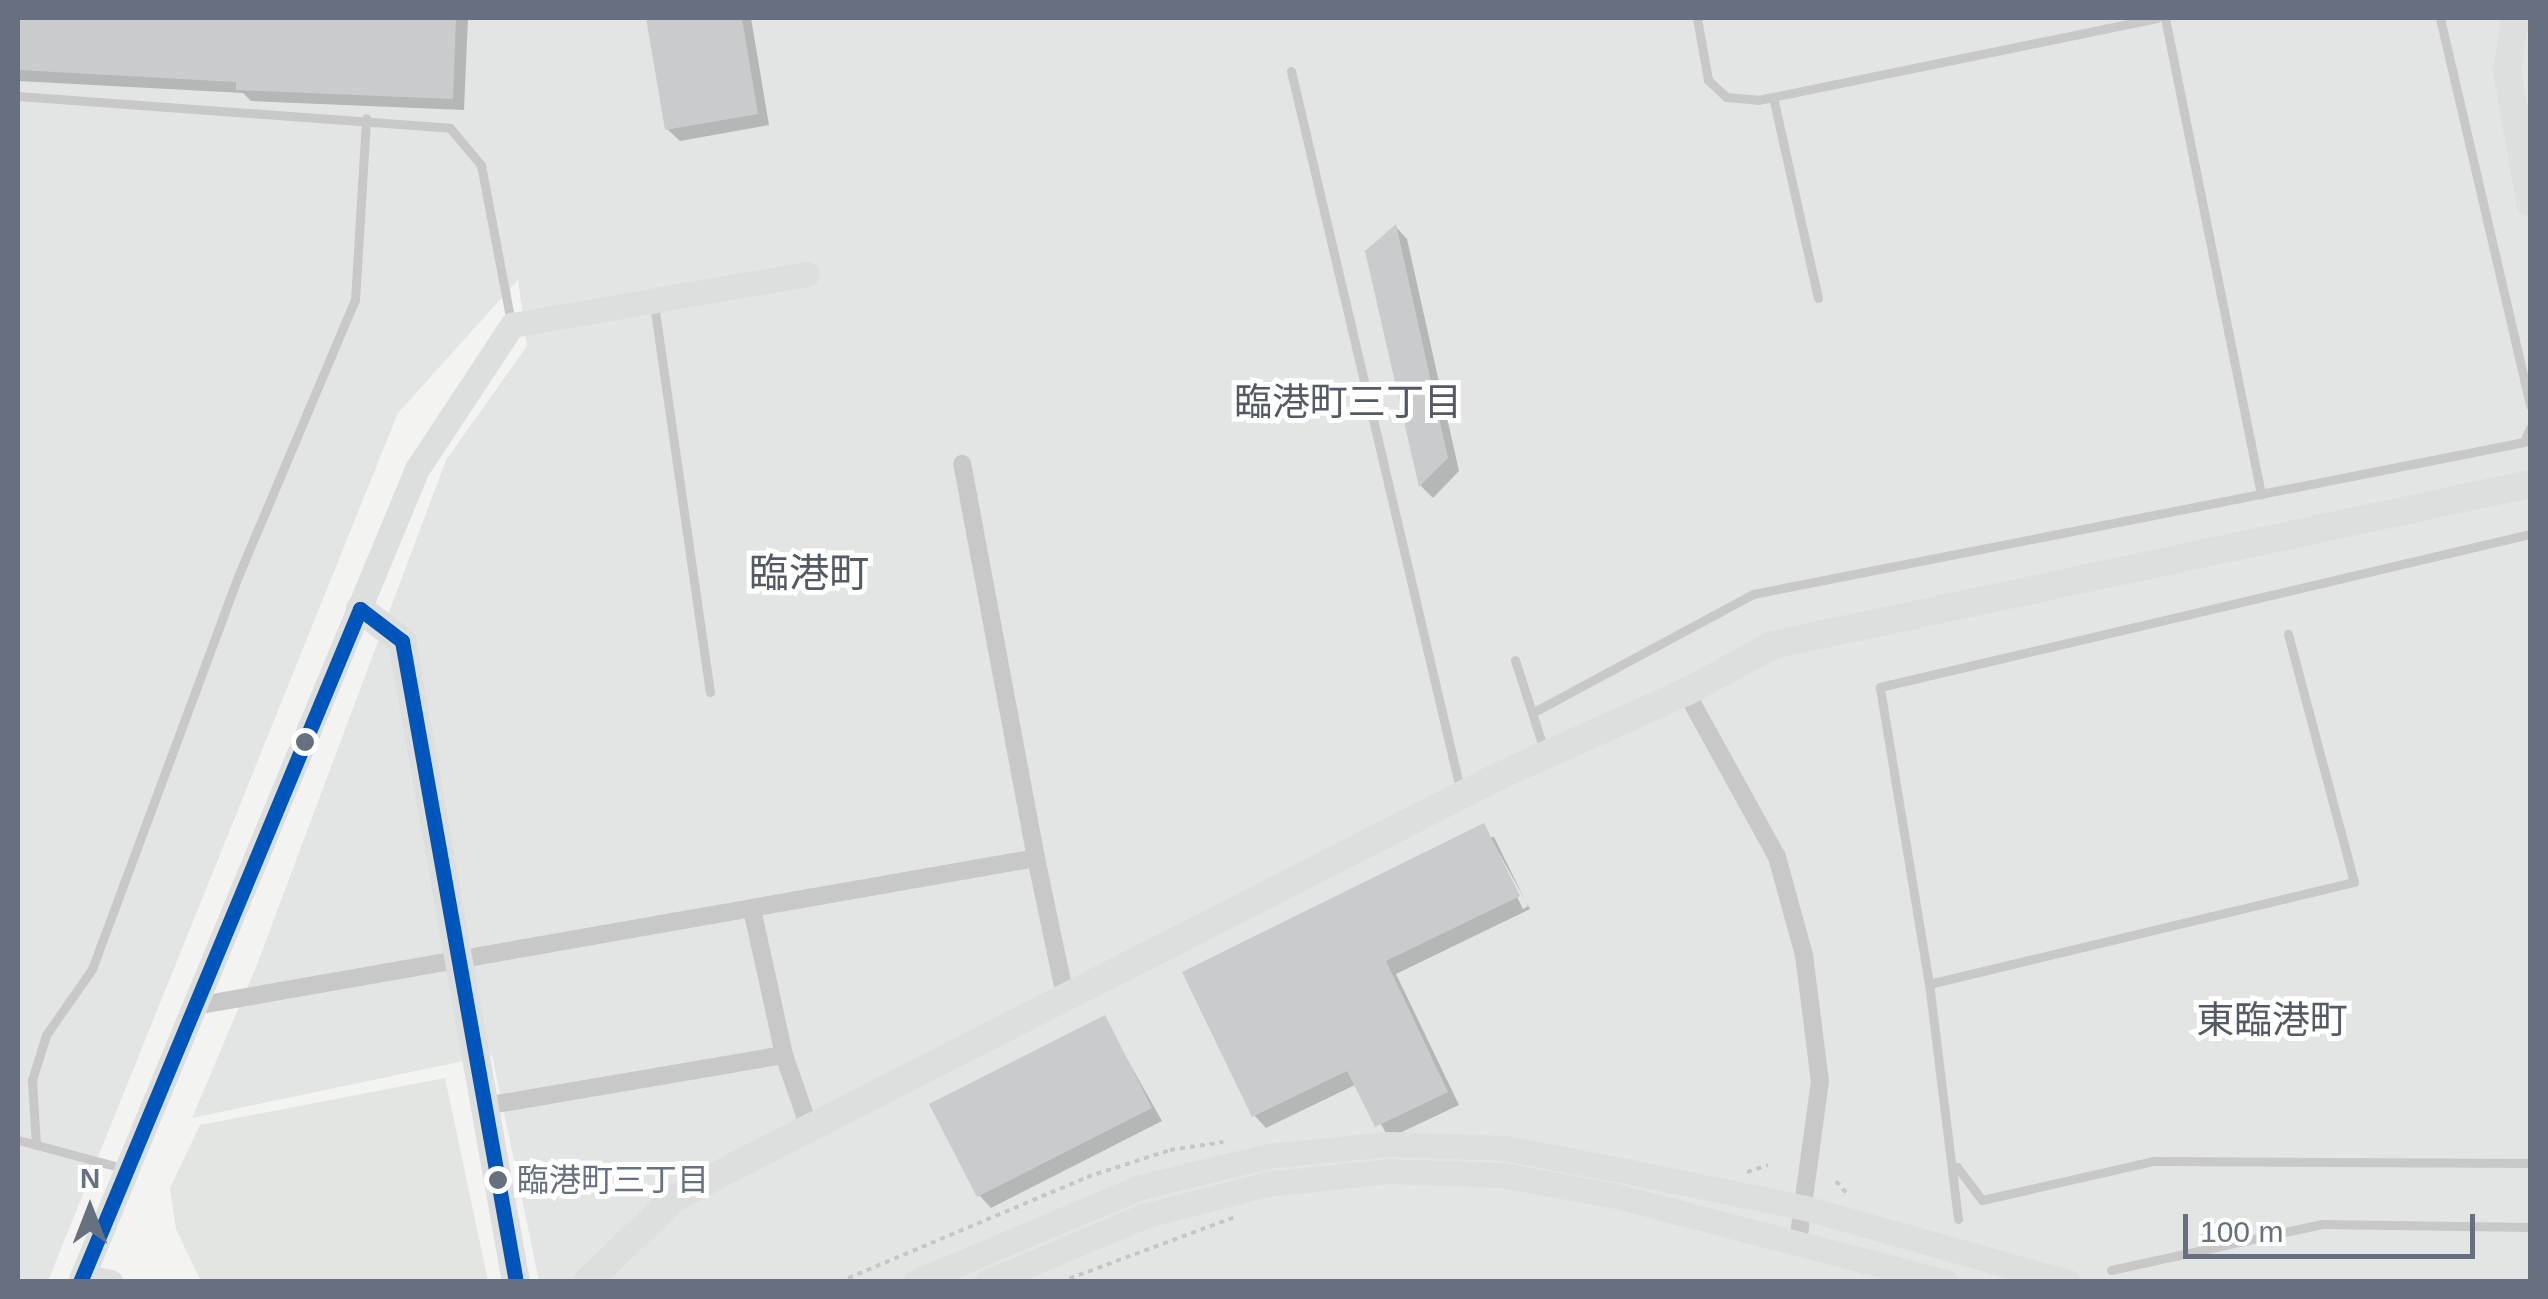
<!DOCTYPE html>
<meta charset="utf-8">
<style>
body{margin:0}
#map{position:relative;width:2548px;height:1299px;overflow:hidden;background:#f3f3f2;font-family:Helvetica,"Noto Sans JP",sans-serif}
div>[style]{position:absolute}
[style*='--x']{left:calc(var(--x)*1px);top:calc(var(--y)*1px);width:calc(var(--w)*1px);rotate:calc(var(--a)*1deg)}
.built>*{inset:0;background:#e3e5e4}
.green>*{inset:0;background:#e2e5e1}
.shadow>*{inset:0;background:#0003}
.building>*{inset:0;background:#cacbcc}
.path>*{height:4px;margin-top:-2px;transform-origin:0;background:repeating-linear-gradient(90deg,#c6c6c7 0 5px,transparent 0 10px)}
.lane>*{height:9px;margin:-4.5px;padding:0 4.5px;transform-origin:4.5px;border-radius:4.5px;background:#c8c8c9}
.street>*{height:18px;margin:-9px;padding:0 9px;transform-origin:9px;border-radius:9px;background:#c8c8c9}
.secondary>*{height:25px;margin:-12.5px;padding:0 12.5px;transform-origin:12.5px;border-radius:12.5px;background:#dddede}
.primary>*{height:28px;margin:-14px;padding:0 14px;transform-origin:14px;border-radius:14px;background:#dddede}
.bus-1>*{height:15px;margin:-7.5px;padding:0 7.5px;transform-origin:7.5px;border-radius:7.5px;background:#05b}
.dots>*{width:28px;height:28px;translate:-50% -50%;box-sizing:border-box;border:5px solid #fff;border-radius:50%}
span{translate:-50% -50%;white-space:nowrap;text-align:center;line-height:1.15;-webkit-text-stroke:10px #fff;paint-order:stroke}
.bus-label{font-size:32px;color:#67707e}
.left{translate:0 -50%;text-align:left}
.neighbourhood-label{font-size:38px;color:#545a64}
.quarter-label{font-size:40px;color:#545a64}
.frame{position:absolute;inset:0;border:20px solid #67707e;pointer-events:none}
.north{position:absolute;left:40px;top:1159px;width:100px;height:100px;-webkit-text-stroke:8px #fff;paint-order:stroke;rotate:0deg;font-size:28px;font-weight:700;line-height:40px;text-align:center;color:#67707e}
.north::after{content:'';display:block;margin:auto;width:35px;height:45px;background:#67707e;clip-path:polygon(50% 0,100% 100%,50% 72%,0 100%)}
.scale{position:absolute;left:2183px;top:1214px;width:292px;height:45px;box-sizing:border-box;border:5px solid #67707e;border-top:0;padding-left:12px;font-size:30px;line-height:35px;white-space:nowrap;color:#67707e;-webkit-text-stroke:8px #fff;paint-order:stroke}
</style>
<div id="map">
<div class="built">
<i style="clip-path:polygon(18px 18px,2530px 18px,2530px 1281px,539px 1281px,492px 1055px,192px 1118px,258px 962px,446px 460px,527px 346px,518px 280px,398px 413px,48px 1281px,18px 1281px)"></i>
</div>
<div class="green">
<i style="clip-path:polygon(445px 1078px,488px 1281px,201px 1281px,176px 1229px,170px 1188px,200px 1125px)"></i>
</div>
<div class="shadow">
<i style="clip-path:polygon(18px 18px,468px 18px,464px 110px,251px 101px,243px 93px,18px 81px)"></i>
<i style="clip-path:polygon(648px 18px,751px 18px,769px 125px,680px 141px,667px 129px)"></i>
<i style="clip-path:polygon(1396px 227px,1407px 239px,1459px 471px,1433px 498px,1421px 486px,1368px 252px)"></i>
<i style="clip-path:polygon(evenodd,1484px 826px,1530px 909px,1396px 974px,1459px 1105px,1389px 1138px,1357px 1084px,1266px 1128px,1254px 1115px,1484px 826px,1488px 837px,1494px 837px,1528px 906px,1523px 909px,1488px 837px)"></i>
<i style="clip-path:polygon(1104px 1018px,1162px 1121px,991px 1208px,979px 1195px)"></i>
</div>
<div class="building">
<i style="clip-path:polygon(18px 18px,456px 18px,453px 99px,236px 90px,236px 82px,18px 70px)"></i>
<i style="clip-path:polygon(646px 18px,742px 18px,758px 114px,665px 130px)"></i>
<i style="clip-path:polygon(1396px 224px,1448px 458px,1419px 487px,1365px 251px)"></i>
<i style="clip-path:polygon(1484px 823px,1520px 896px,1386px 961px,1448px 1092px,1375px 1127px,1347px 1071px,1252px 1117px,1182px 972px)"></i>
<i style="clip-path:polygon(1105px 1015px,1152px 1108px,977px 1197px,929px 1104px)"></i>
</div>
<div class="path">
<i style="--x:1747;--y:1172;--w:22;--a:-18"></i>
<i style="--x:1836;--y:1181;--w:20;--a:49"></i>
<i style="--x:839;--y:1282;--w:269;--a:-22.9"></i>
<i style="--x:1087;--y:1177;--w:87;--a:-18"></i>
<i style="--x:1170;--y:1150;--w:54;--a:-8.6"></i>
<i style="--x:1060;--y:1282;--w:189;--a:-20.4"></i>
</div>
<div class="lane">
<i style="--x:1697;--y:18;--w:63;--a:79.9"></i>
<i style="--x:1708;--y:80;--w:25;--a:43"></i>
<i style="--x:1726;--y:97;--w:32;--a:5"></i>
<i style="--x:1758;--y:100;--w:407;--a:-11.6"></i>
<i style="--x:2165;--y:18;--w:486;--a:78.6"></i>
<i style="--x:2440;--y:18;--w:398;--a:76.9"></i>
<i style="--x:1291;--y:71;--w:742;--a:76.75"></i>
<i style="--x:18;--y:96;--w:433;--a:4.2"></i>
<i style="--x:450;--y:128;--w:48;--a:50"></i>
<i style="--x:481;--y:165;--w:160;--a:79.2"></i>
<i style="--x:1773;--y:97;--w:206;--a:77.4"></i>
<i style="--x:654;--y:304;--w:392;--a:81.8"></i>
<i style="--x:1515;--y:660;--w:98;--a:72.1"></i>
<i style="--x:1532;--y:713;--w:251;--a:-28.3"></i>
<i style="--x:1753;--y:594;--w:786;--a:-11.15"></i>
<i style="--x:2524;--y:442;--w:15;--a:-67"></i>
<i style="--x:1929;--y:984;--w:437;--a:-13.5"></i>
<i style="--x:2354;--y:882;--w:257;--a:-104.9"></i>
<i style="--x:18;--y:1140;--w:112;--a:15"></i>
<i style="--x:36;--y:1145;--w:65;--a:-93.5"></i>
<i style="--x:32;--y:1080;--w:47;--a:-72.7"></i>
<i style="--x:46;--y:1035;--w:80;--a:-55.1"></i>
<i style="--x:92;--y:969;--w:421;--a:-69.6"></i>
<i style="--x:239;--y:574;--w:298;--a:-67.1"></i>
<i style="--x:355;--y:300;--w:182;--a:-86.5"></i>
<i style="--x:1957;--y:1167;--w:41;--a:52.9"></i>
<i style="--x:1982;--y:1200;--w:175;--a:-12.8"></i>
<i style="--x:2153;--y:1161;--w:377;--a:0.3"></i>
<i style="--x:1958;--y:1219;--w:237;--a:-97"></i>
<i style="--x:1929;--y:984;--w:301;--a:-99.4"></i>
<i style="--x:1880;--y:687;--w:668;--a:-13.25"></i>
<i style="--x:2111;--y:1270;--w:216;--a:-12.3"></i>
<i style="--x:2322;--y:1224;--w:208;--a:0.8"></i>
</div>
<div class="street">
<i style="--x:1686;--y:692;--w:188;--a:61.1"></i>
<i style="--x:1777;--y:857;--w:102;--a:74.6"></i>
<i style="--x:1804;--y:955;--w:127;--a:82.8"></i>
<i style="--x:1820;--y:1081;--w:162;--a:97.8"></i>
<i style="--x:1036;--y:858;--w:145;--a:78.1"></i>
<i style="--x:752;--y:909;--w:149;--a:77.6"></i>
<i style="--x:784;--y:1055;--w:76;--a:70.9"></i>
<i style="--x:195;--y:1006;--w:854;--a:-9.98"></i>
<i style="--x:1036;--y:858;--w:401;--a:-100.6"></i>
<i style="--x:485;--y:1106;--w:303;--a:-9.7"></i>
</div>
<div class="secondary">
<i style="--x:82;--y:1276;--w:29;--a:12"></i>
<i style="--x:80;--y:1282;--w:880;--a:-67.49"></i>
<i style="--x:417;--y:469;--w:173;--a:-56.6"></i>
<i style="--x:512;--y:325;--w:299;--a:-9.8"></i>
<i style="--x:915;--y:1282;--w:241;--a:-22.9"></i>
<i style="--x:1137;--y:1188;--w:134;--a:-13.8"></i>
<i style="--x:1267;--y:1156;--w:124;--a:-5.6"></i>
<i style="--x:1390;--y:1144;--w:115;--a:2"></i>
<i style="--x:1505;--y:1148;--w:128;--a:10.8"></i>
<i style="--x:1631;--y:1172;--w:178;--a:11.7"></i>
<i style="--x:1805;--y:1208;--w:274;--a:15.7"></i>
<i style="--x:987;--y:1282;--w:170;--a:-22.8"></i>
<i style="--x:1144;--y:1216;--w:127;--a:-14.6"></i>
<i style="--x:1267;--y:1184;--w:123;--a:-6.1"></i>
<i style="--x:1389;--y:1171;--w:113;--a:2"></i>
<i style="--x:1502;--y:1175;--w:116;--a:10.4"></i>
<i style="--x:1616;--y:1196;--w:341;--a:14.6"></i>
</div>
<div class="primary">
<i style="--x:2515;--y:18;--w:54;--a:98.6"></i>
<i style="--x:2507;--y:71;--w:133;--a:80"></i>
<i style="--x:360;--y:609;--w:53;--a:37.3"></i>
<i style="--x:402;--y:641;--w:651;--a:79.92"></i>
<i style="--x:587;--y:1282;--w:120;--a:-44"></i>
<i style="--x:673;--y:1199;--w:70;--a:-28"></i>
<i style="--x:735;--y:1166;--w:860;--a:-27.04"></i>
<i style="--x:1501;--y:775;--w:203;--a:-24.2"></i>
<i style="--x:1686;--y:692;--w:99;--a:-28.4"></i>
<i style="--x:1773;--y:645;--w:774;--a:-12.01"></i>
</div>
<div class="bus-1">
<i style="--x:80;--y:1282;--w:729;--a:-67.41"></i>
<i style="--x:360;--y:609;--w:53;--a:37.3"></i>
<i style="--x:402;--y:641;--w:651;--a:79.92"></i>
</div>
<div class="dots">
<i style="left:305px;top:742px;background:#67707e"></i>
<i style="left:498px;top:1180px;background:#67707e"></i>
</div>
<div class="bus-label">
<span class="left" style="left:517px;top:1180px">臨港町三丁目</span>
</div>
<div class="neighbourhood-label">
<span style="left:1348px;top:403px">臨港町三丁目</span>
<span style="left:2272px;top:1021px">東臨港町</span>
</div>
<div class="quarter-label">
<span style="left:809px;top:573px">臨港町</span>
</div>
<div class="frame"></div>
<div class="north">N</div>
<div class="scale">100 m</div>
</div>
